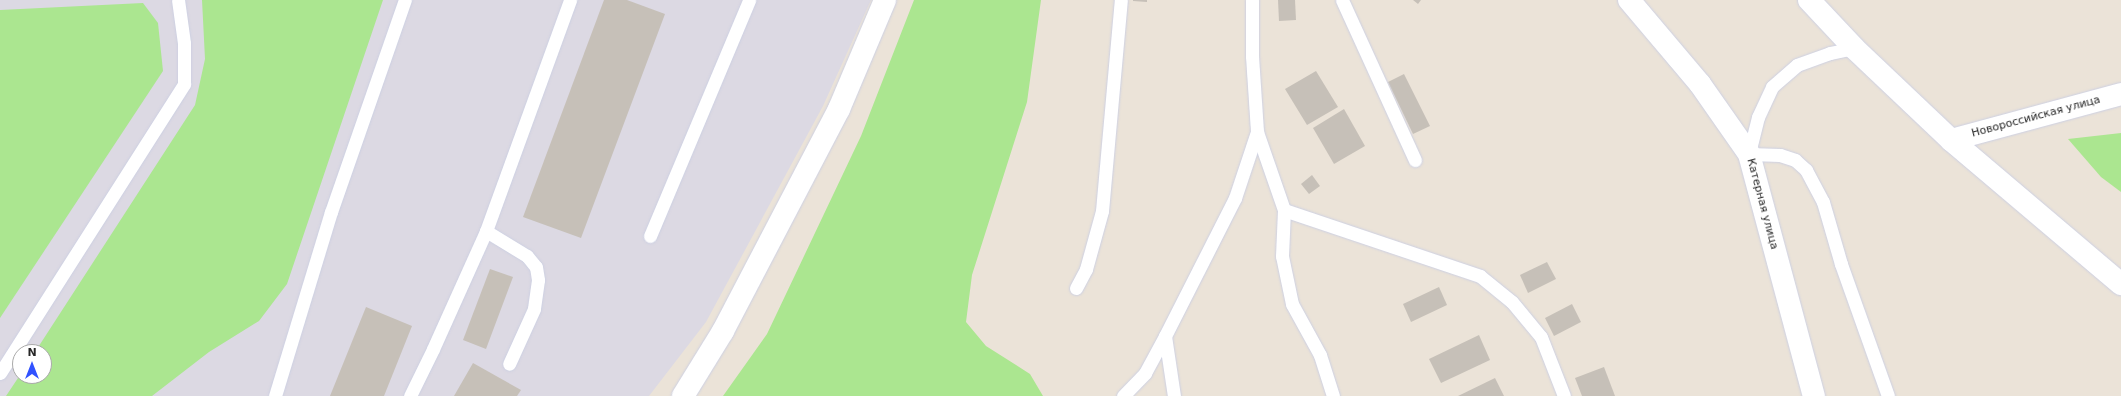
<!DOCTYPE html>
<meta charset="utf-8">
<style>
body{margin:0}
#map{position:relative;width:2121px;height:396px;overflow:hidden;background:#ebe3d8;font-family:"DejaVu Sans",sans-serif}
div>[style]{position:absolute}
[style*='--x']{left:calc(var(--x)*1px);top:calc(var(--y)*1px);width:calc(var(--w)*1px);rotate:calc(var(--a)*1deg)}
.industrial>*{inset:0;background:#dcd9e3}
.green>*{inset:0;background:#abe690}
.building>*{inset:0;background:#c6c0b8}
.roads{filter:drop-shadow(0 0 1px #cdd0e2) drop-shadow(0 0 1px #cdd0e2)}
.lane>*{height:13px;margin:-6.5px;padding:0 6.5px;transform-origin:6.5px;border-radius:6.5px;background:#fff}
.street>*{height:22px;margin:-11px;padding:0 11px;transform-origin:11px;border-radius:11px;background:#fff}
.secondary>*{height:22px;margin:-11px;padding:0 11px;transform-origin:11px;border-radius:11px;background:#fff}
span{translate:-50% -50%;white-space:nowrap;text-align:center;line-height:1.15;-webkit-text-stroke:3.5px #fff;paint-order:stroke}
.street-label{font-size:11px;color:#272727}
.north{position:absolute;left:12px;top:344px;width:40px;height:40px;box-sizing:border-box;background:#fff;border:1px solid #a9a9a9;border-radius:50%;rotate:0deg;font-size:11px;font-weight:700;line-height:16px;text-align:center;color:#272727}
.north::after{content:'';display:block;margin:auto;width:14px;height:18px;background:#3152ff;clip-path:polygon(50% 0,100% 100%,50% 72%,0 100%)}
</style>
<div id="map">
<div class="industrial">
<i style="clip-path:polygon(evenodd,0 0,871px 0,823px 106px,706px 322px,649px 396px,0 396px,0 0,20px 352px,44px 352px,44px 376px,20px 376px,20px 352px)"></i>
</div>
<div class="green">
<i style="clip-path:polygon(202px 0,383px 0,287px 284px,259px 321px,209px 352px,152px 396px,6px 396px,20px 375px,44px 376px,44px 352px,35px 352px,195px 105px,205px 59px)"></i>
<i style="clip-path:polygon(914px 0,1041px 0,1027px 102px,972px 275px,966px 322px,986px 346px,1030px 374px,1043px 396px,723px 396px,767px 334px,861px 136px)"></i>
<i style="clip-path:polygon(143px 3px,158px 23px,163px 71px,0 318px,0 10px)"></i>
<i style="clip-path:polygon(2121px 133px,2121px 192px,2101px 177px,2068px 139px)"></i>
</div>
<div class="building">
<i style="clip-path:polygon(604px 0,627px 0,665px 14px,581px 238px,523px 217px)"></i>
<i style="clip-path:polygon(1133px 0,1147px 0,1147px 2px,1133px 1px)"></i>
<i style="clip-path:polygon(1278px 0,1295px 0,1296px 20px,1279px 21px)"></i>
<i style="clip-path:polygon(1413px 0,1421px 0,1418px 4px)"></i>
<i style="clip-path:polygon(1316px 71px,1338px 107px,1307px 125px,1285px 89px)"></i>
<i style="clip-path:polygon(1404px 74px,1430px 126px,1413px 134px,1388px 82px)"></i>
<i style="clip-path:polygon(1344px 109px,1365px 146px,1334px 164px,1313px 128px)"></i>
<i style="clip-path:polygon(1312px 175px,1320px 186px,1309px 194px,1301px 184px)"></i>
<i style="clip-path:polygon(1547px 262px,1556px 279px,1528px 293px,1520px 275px)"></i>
<i style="clip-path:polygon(490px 269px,513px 277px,486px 349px,463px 340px)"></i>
<i style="clip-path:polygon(1439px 287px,1447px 305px,1411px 322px,1403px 304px)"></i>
<i style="clip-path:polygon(1572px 304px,1581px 322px,1554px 336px,1545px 318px)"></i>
<i style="clip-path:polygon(366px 307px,412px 326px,384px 396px,330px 396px)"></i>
<i style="clip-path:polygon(1479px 335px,1490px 360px,1441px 383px,1429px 359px)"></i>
<i style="clip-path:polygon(473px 363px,521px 390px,517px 396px,454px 396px)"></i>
<i style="clip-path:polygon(1604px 367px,1615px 396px,1582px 396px,1575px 378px)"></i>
<i style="clip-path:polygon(1495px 378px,1504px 396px,1458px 396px)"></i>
</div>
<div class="roads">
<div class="lane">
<i style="--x:1252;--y:0;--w:56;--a:90"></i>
<i style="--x:1252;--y:56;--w:76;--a:86.2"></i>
<i style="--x:1257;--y:132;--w:83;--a:70.9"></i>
<i style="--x:1284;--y:210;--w:46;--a:92.5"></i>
<i style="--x:1282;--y:256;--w:49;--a:78.2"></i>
<i style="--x:1292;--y:304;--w:58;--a:61.2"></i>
<i style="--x:1320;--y:355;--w:43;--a:72.4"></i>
<i style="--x:1342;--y:0;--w:176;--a:65.5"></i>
<i style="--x:1854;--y:48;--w:25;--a:168"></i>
<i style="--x:1830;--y:53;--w:35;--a:160"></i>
<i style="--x:1797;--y:65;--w:33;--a:139"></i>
<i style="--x:1772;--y:87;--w:33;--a:115"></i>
<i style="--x:1758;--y:117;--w:38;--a:104"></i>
<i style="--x:1749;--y:154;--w:31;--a:2"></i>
<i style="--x:1780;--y:155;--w:16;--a:18"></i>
<i style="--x:1795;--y:160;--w:15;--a:42"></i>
<i style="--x:1806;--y:170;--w:36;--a:62"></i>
<i style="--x:1823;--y:202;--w:65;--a:73.8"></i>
<i style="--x:1841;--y:264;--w:140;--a:70.4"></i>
<i style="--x:1284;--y:210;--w:207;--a:18.6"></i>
<i style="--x:1480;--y:276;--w:41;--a:39.1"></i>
<i style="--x:1512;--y:302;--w:45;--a:50.4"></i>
<i style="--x:1541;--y:337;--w:63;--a:68.7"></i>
<i style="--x:486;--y:231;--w:48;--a:31.4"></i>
<i style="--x:527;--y:256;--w:14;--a:51"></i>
<i style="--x:536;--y:267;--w:13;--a:81"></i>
<i style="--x:538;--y:280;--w:29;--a:98"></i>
<i style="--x:534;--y:309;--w:60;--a:114.4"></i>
<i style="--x:650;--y:236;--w:256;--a:-67.2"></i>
<i style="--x:1076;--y:288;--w:21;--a:-62"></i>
<i style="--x:1086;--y:269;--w:60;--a:-74.6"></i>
<i style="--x:1102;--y:211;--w:212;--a:-84.9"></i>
<i style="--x:1165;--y:336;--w:61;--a:81.5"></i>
<i style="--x:0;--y:373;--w:343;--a:-57.5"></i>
<i style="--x:184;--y:84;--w:41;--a:-90"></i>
<i style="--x:184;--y:43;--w:43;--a:-97.9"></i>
<i style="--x:275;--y:396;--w:192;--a:-73.1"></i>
<i style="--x:331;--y:212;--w:225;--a:-70.8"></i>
<i style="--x:410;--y:396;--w:52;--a:-63.9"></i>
<i style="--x:433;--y:349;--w:129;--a:-65.8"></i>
<i style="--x:486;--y:231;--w:246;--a:-70"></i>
<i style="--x:1123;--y:396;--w:32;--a:-46"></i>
<i style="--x:1145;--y:373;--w:42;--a:-61.6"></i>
<i style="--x:1165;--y:336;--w:155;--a:-63.1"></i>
<i style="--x:1235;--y:198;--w:70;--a:-71.6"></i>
</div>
<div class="street">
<i style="--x:1809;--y:0;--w:66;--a:46.8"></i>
<i style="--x:1854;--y:48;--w:134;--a:43.5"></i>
<i style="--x:1951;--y:140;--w:223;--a:40.3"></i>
<i style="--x:1951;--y:140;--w:176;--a:-15.1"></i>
<i style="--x:683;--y:396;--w:76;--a:-58.4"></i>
<i style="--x:723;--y:331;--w:250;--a:-62.4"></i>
<i style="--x:839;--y:109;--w:118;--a:-67.1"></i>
</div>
<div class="secondary">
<i style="--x:1629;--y:0;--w:110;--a:49.8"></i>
<i style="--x:1700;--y:84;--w:85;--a:55"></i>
<i style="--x:1749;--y:154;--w:251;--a:75"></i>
</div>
</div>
<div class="street-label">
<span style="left:2036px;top:117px;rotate:-15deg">Новороссийская улица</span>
<span style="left:1762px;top:204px;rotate:75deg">Катерная улица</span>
</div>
<div class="north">N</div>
</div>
